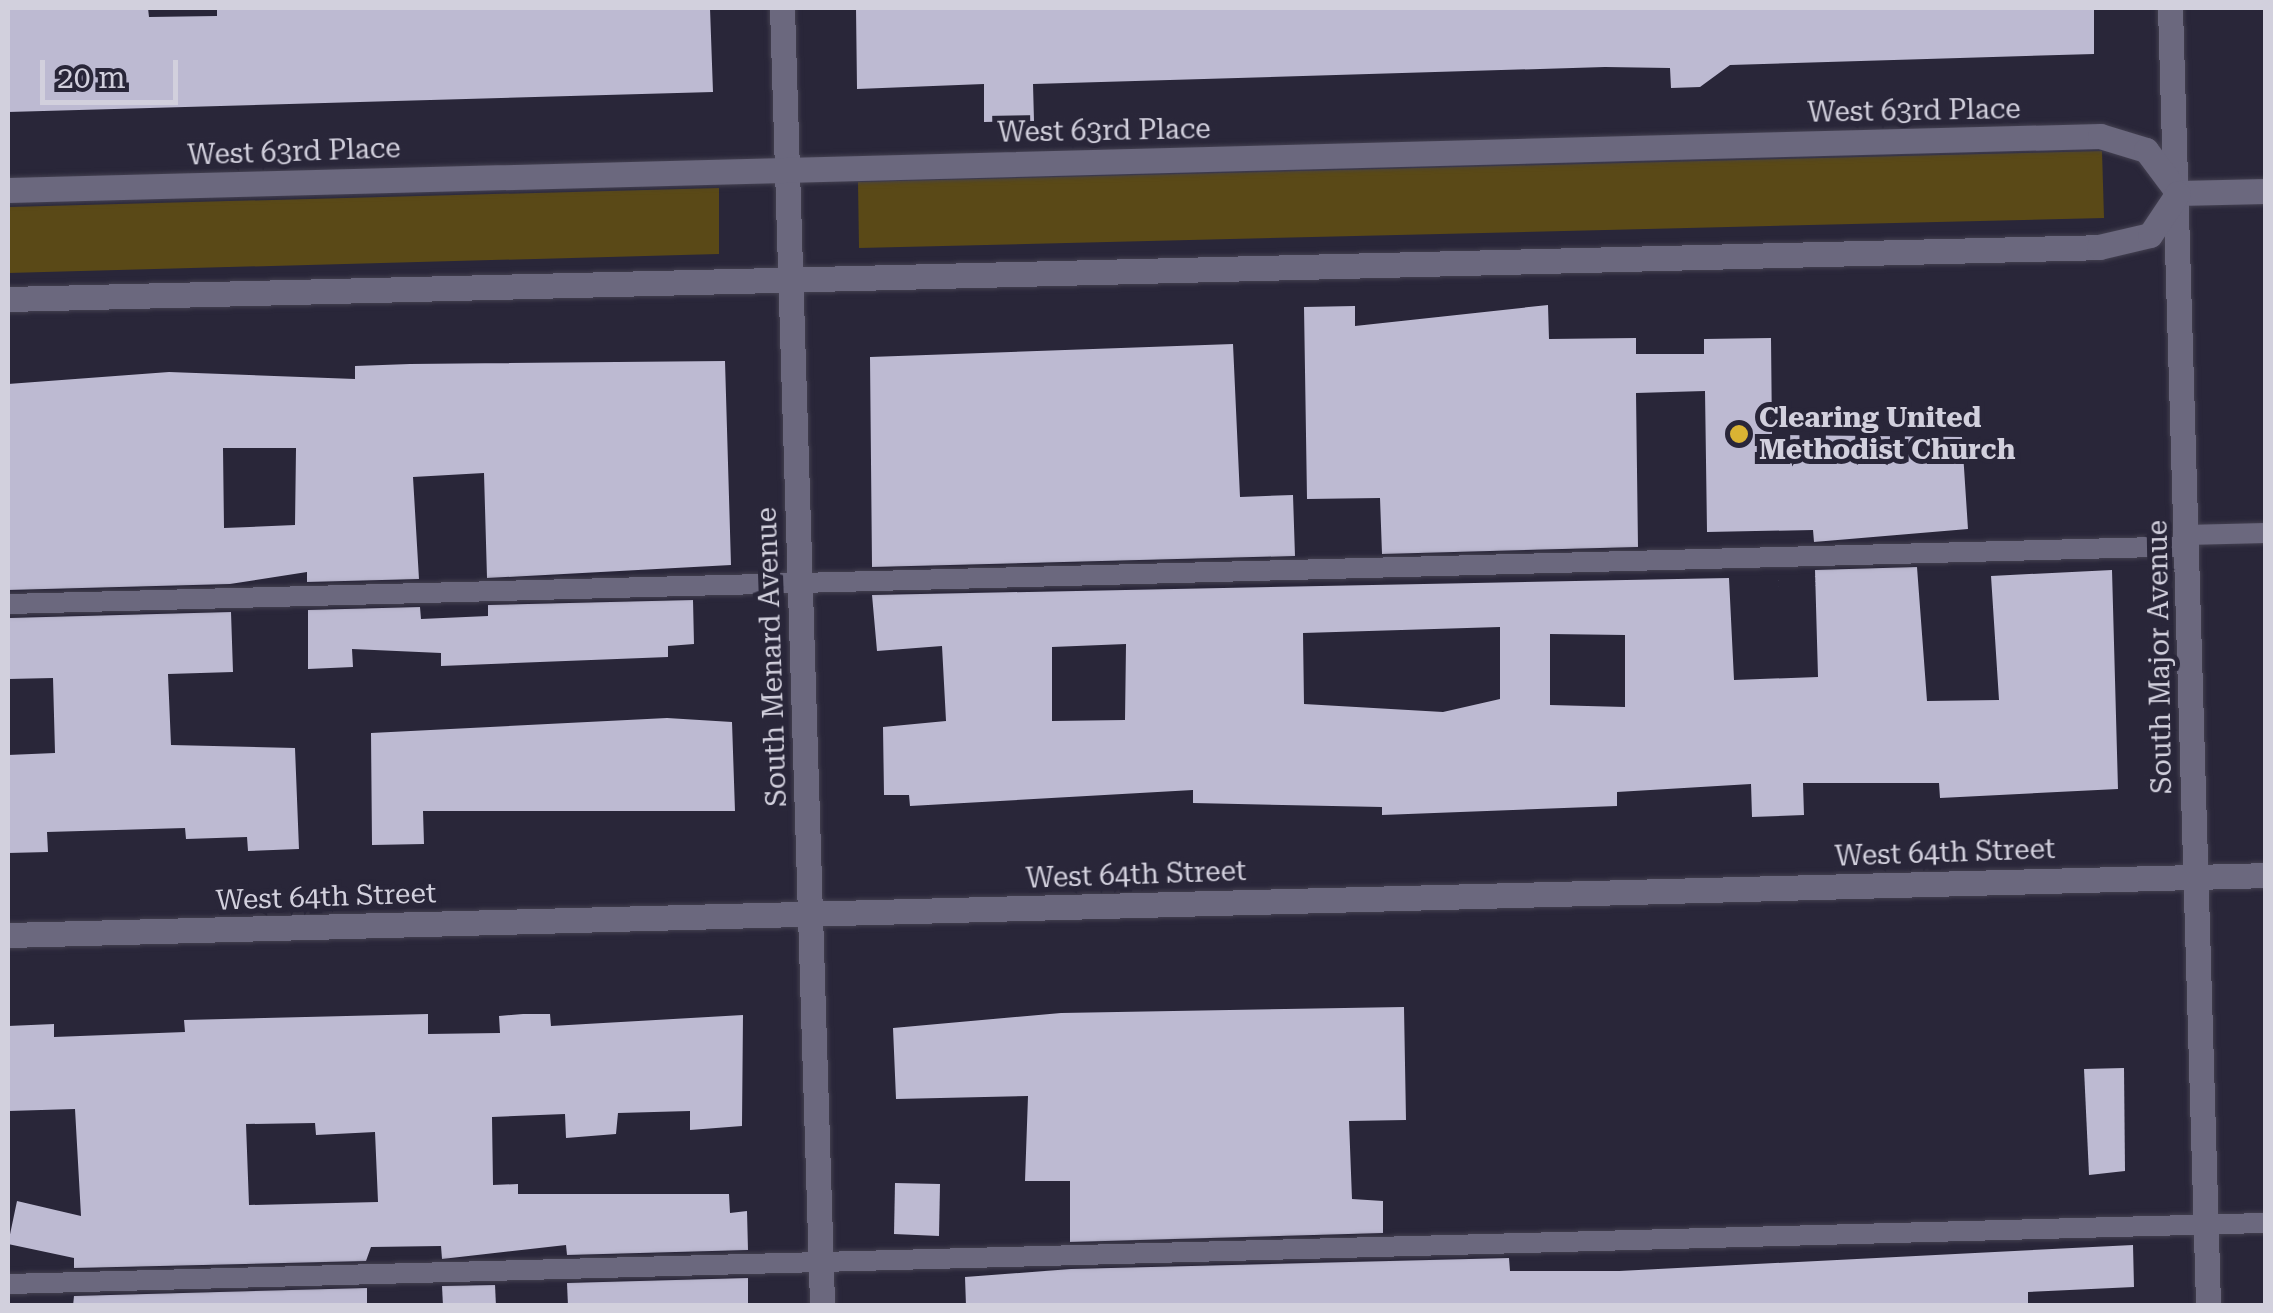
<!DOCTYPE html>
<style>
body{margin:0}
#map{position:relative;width:2273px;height:1313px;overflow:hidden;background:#292639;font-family:"Roboto Serif",serif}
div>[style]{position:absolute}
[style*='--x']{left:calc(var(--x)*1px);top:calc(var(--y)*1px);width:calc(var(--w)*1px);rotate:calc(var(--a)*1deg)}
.green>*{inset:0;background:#5a4917}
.building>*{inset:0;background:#bdbad2}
.roads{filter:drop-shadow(0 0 2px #444151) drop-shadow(0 0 2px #444151)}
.lane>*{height:20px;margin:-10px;padding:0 10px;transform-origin:10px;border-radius:10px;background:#6b687e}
.street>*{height:25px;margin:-12.5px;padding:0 12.5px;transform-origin:12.5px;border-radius:12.5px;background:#6b687e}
.dots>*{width:28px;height:28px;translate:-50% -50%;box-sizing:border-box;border:5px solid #292639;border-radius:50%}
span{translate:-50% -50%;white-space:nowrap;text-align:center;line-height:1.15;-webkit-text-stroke:10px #292639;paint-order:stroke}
.street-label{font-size:28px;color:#d2d0dd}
.poi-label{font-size:28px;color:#d2d0dd;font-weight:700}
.left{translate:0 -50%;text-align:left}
.frame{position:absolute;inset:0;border:10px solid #d2d0dd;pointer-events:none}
.scale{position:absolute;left:40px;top:60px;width:138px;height:45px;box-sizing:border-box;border:5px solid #d2d0dd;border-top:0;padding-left:12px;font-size:30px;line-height:35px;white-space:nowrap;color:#d2d0dd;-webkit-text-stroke:8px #292639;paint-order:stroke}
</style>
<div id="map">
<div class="green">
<i style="clip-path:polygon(2102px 151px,2104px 218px,859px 248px,858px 182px)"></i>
<i style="clip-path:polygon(719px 188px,719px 254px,8px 273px,8px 207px)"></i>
</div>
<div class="building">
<i style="clip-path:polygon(148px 8px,149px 17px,217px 16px,217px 8px,710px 8px,713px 92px,8px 112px,8px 10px)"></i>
<i style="clip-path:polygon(856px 8px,2094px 8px,2094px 54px,1730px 65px,1700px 87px,1671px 88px,1670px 68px,1605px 67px,1033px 84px,1034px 121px,984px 122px,984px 84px,857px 89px)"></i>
<i style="clip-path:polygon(1548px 305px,1549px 339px,1636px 338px,1636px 354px,1704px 354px,1704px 339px,1771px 338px,1772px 435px,1962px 437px,1968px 529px,1814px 542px,1813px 530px,1707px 532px,1705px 391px,1636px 393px,1638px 547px,1382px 554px,1380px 498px,1307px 499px,1304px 307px,1355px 306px,1355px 326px)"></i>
<i style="clip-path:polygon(1233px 344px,1240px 497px,1293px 495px,1295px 556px,872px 567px,870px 357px)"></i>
<i style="clip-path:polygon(evenodd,725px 361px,731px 565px,487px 578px,484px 473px,413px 477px,419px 579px,307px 582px,307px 572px,230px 584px,8px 590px,8px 384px,169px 372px,355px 379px,355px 366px,410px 364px,725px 361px,223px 448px,296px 448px,295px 525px,224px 528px,223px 448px)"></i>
<i style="clip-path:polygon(evenodd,1917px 567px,1927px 701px,1999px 700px,1991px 576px,2112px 570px,2118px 789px,1940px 798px,1939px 783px,1803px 783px,1804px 815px,1752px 817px,1751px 784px,1617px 792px,1617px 806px,1382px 815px,1382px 807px,1193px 803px,1193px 790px,910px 806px,909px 795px,884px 795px,883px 727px,946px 721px,942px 646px,877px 651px,872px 595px,1729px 578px,1734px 680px,1818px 677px,1815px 570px,1917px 567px,1500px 627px,1500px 699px,1443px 712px,1304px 704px,1303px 633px,1500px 627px,1917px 567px,1550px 634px,1625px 635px,1625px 707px,1550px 705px,1550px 634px,1917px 567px,1126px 644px,1125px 720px,1052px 721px,1052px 647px,1126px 644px)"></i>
<i style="clip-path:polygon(693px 600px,694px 644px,668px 646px,668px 657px,441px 666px,441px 653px,352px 649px,353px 667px,308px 669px,308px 610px,420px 607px,421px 619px,488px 616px,488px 605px)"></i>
<i style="clip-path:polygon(231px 612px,233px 672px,168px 674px,171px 745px,295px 748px,299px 849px,248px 851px,247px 837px,186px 839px,185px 828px,47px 832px,48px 852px,8px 853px,8px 755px,55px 753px,53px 678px,8px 679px,9px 618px)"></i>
<i style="clip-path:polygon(667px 718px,732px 722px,735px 811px,423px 811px,424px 844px,372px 845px,371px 733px)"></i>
<i style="clip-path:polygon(1404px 1007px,1406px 1120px,1349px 1121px,1352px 1199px,1383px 1201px,1383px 1233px,1070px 1242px,1070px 1181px,1025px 1181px,1028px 1096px,896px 1099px,893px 1028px,1061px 1013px)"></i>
<i style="clip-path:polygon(evenodd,428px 1014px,428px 1034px,500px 1033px,499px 1016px,523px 1014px,550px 1014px,551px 1026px,743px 1015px,742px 1126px,690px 1130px,690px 1111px,618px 1113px,616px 1134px,566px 1138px,565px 1114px,492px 1117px,493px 1185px,518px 1184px,518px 1194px,729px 1194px,730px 1213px,747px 1211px,748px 1250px,567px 1255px,566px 1245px,442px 1259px,441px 1246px,371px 1247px,366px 1261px,74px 1268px,74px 1258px,8px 1244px,17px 1201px,81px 1216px,75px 1109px,8px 1111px,8px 1026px,54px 1024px,54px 1037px,185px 1032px,184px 1020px,428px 1014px,315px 1123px,316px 1135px,375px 1132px,378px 1202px,249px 1205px,246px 1124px,315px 1123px)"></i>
<i style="clip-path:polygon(2124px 1068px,2125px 1171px,2089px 1175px,2084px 1069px)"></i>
<i style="clip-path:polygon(895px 1183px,940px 1184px,939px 1236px,894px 1234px)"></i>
<i style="clip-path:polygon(2133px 1245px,2134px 1287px,2028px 1292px,2028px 1303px,966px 1306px,965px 1277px,1071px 1269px,1509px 1258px,1510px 1271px,1619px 1271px)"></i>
<i style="clip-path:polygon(748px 1278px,748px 1306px,568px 1306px,567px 1283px)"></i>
<i style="clip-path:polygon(495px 1285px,496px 1306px,443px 1306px,442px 1286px)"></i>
<i style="clip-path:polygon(367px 1288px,367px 1306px,73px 1306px,74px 1296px)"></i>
</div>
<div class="roads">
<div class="lane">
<i style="--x:2186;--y:535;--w:80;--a:-1.4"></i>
<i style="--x:8;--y:604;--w:2180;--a:-1.52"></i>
<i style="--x:8;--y:1284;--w:2259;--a:-1.55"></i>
</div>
<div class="street">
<i style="--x:782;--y:8;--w:1299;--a:88.23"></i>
<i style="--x:2170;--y:8;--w:1299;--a:88.32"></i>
<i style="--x:8;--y:190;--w:2093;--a:-1.48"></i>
<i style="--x:2100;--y:136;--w:48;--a:16.9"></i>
<i style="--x:2146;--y:150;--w:54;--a:53.3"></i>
<i style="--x:2178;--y:193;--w:88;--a:-1.3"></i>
<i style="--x:8;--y:299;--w:2092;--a:-1.42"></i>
<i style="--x:2099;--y:247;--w:52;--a:-13.2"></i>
<i style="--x:2150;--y:235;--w:50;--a:-56.3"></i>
<i style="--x:8;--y:935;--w:2259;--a:-1.52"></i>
</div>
</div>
<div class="dots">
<i style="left:1739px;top:434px;background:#dab333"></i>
</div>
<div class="street-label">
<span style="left:1914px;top:111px;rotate:-1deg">West 63rd Place</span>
<span style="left:1104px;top:131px;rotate:-1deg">West 63rd Place</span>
<span style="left:294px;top:152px;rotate:-2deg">West 63rd Place</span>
<span style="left:772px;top:657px;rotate:-92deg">South Menard Avenue</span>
<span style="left:2160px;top:657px;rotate:-91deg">South Major Avenue</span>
<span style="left:1945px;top:853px;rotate:-2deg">West 64th Street</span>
<span style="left:1136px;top:875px;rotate:-2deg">West 64th Street</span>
<span style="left:326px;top:897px;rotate:-2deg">West 64th Street</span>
</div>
<div class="poi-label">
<span class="left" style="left:1759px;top:434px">Clearing United<br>Methodist Church</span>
</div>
<div class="frame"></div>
<div class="scale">20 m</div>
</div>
